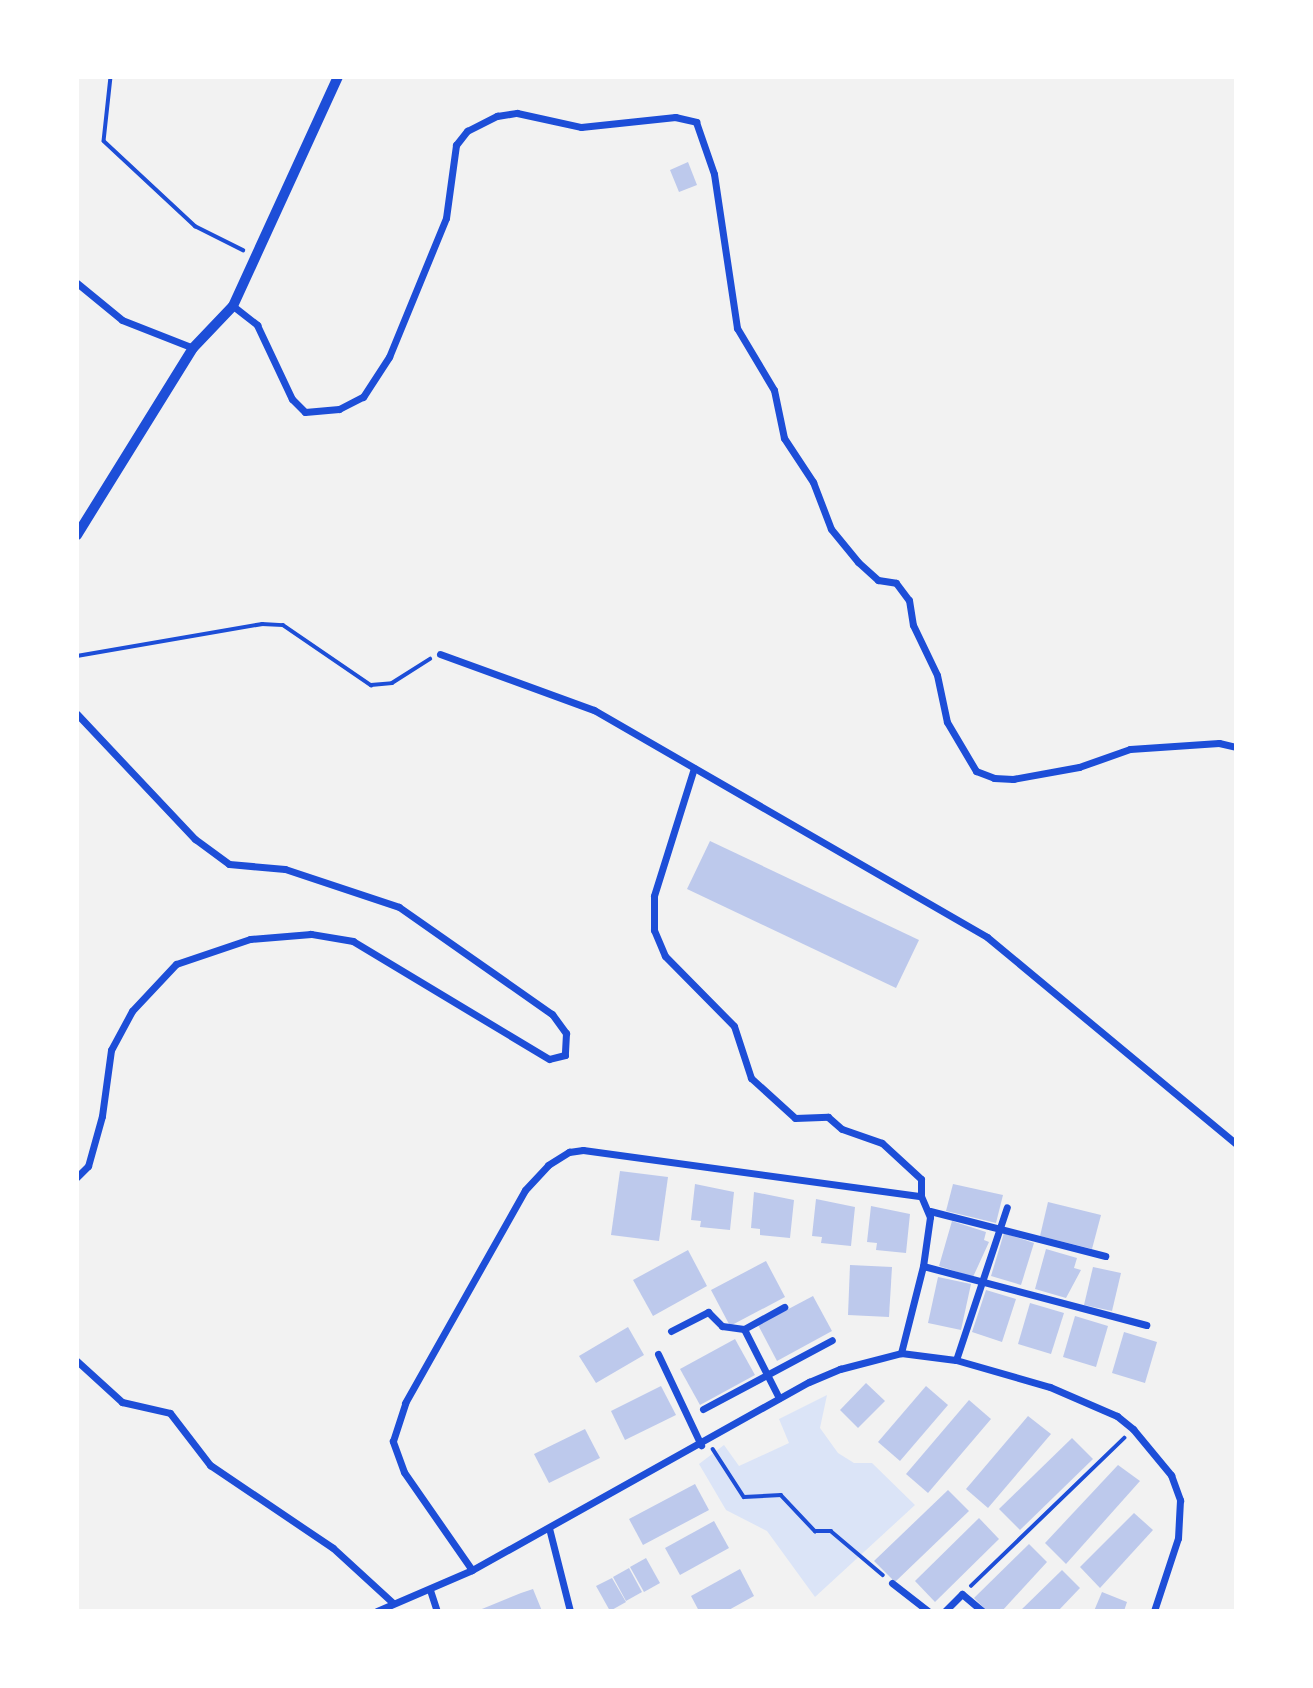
<!DOCTYPE html>
<style>
body{margin:0}
#map{position:relative;width:1313px;height:1688px;overflow:hidden;background:#f2f2f2;font-family:"DM Sans",sans-serif}
div>[style]{position:absolute}
[style*='--x']{left:calc(var(--x)*1px);top:calc(var(--y)*1px);width:calc(var(--w)*1px);rotate:calc(var(--a)*1deg)}
.green>*{inset:0;background:#dbe4f7}
.building>*{inset:0;background:#bdc9ec}
.path>*{height:3.5px;margin:-1.75px;padding:0 1.75px;transform-origin:1.75px;border-radius:1.75px;background:#1d4ed8}
.minor>*{height:7px;margin:-3.5px;padding:0 3.5px;transform-origin:3.5px;border-radius:3.5px;background:#1d4ed8}
.tertiary>*{height:10px;margin:-5px;padding:0 5px;transform-origin:5px;border-radius:5px;background:#1d4ed8}
span{translate:-50% -50%;white-space:nowrap;text-align:center;line-height:1.15;-webkit-text-stroke:6px #fff;paint-order:stroke}
.frame{position:absolute;inset:0;border:79px solid #fff;pointer-events:none}
</style>
<div id="map">
<div class="green">
<i style="clip-path:polygon(827px 1395px,820px 1428px,838px 1453px,854px 1463px,872px 1463px,915px 1505px,815px 1597px,767px 1531px,726px 1510px,699px 1464px,724px 1445px,739px 1466px,789px 1443px,779px 1419px)"></i>
</div>
<div class="building">
<i style="clip-path:polygon(688px 162px,697px 185px,679px 192px,670px 170px)"></i>
<i style="clip-path:polygon(710px 841px,919px 940px,896px 988px,687px 889px)"></i>
<i style="clip-path:polygon(620px 1171px,668px 1177px,659px 1241px,611px 1235px)"></i>
<i style="clip-path:polygon(695px 1184px,734px 1192px,730px 1230px,700px 1227px,701px 1221px,691px 1220px)"></i>
<i style="clip-path:polygon(953px 1184px,1003px 1195px,996px 1223px,946px 1211px)"></i>
<i style="clip-path:polygon(754px 1192px,794px 1200px,790px 1238px,760px 1235px,760px 1229px,751px 1228px)"></i>
<i style="clip-path:polygon(816px 1199px,855px 1207px,851px 1246px,821px 1243px,822px 1237px,812px 1236px)"></i>
<i style="clip-path:polygon(1048px 1202px,1101px 1215px,1092px 1249px,1040px 1236px)"></i>
<i style="clip-path:polygon(871px 1206px,910px 1214px,906px 1253px,876px 1250px,877px 1243px,867px 1242px)"></i>
<i style="clip-path:polygon(952px 1221px,986px 1232px,984px 1240px,989px 1242px,973px 1277px,939px 1266px)"></i>
<i style="clip-path:polygon(1004px 1233px,1034px 1243px,1021px 1285px,991px 1276px)"></i>
<i style="clip-path:polygon(1046px 1249px,1077px 1258px,1074px 1268px,1081px 1270px,1066px 1298px,1035px 1289px)"></i>
<i style="clip-path:polygon(688px 1250px,707px 1286px,653px 1316px,633px 1280px)"></i>
<i style="clip-path:polygon(766px 1261px,785px 1297px,730px 1326px,711px 1290px)"></i>
<i style="clip-path:polygon(850px 1265px,892px 1267px,889px 1317px,848px 1315px)"></i>
<i style="clip-path:polygon(1093px 1267px,1121px 1273px,1112px 1311px,1084px 1305px)"></i>
<i style="clip-path:polygon(938px 1277px,971px 1284px,961px 1330px,928px 1323px)"></i>
<i style="clip-path:polygon(986px 1290px,1016px 1299px,1002px 1342px,972px 1332px)"></i>
<i style="clip-path:polygon(813px 1296px,832px 1331px,777px 1361px,758px 1325px)"></i>
<i style="clip-path:polygon(1030px 1303px,1064px 1313px,1051px 1354px,1018px 1344px)"></i>
<i style="clip-path:polygon(1075px 1316px,1108px 1326px,1096px 1367px,1063px 1357px)"></i>
<i style="clip-path:polygon(628px 1327px,644px 1355px,596px 1383px,579px 1356px)"></i>
<i style="clip-path:polygon(1124px 1332px,1157px 1342px,1145px 1383px,1112px 1373px)"></i>
<i style="clip-path:polygon(735px 1339px,755px 1375px,700px 1405px,680px 1369px)"></i>
<i style="clip-path:polygon(866px 1383px,885px 1401px,858px 1428px,840px 1410px)"></i>
<i style="clip-path:polygon(661px 1386px,676px 1415px,625px 1440px,611px 1411px)"></i>
<i style="clip-path:polygon(926px 1386px,948px 1405px,900px 1461px,878px 1442px)"></i>
<i style="clip-path:polygon(969px 1400px,991px 1419px,928px 1493px,906px 1474px)"></i>
<i style="clip-path:polygon(1028px 1416px,1051px 1434px,988px 1508px,966px 1489px)"></i>
<i style="clip-path:polygon(585px 1429px,600px 1458px,549px 1483px,534px 1454px)"></i>
<i style="clip-path:polygon(1072px 1438px,1093px 1459px,1020px 1530px,999px 1509px)"></i>
<i style="clip-path:polygon(1118px 1465px,1140px 1481px,1066px 1564px,1045px 1543px)"></i>
<i style="clip-path:polygon(695px 1484px,709px 1510px,643px 1545px,629px 1519px)"></i>
<i style="clip-path:polygon(948px 1490px,969px 1511px,895px 1582px,874px 1561px)"></i>
<i style="clip-path:polygon(1134px 1513px,1153px 1530px,1100px 1588px,1080px 1567px)"></i>
<i style="clip-path:polygon(979px 1518px,999px 1539px,935px 1602px,915px 1581px)"></i>
<i style="clip-path:polygon(714px 1521px,729px 1548px,680px 1575px,665px 1548px)"></i>
<i style="clip-path:polygon(1029px 1544px,1047px 1562px,1002px 1611px,987px 1611px,974px 1598px)"></i>
<i style="clip-path:polygon(646px 1558px,660px 1583px,644px 1592px,630px 1567px)"></i>
<i style="clip-path:polygon(629px 1568px,642px 1592px,626px 1601px,613px 1577px)"></i>
<i style="clip-path:polygon(740px 1569px,754px 1596px,727px 1611px,699px 1611px,691px 1596px)"></i>
<i style="clip-path:polygon(1062px 1570px,1080px 1588px,1058px 1611px,1020px 1611px)"></i>
<i style="clip-path:polygon(612px 1578px,626px 1602px,610px 1611px,596px 1586px)"></i>
<i style="clip-path:polygon(533px 1589px,542px 1611px,477px 1611px,521px 1593px)"></i>
<i style="clip-path:polygon(1102px 1592px,1127px 1602px,1124px 1611px,1094px 1611px)"></i>
</div>
<div class="path">
<i style="--x:111;--y:77;--w:64;--a:96.2"></i>
<i style="--x:104;--y:141;--w:125;--a:43"></i>
<i style="--x:195;--y:226;--w:54;--a:26.6"></i>
<i style="--x:77;--y:656;--w:188;--a:-9.8"></i>
<i style="--x:262;--y:624;--w:21;--a:3"></i>
<i style="--x:283;--y:625;--w:107;--a:34.3"></i>
<i style="--x:371;--y:685;--w:21;--a:-5"></i>
<i style="--x:392;--y:683;--w:45;--a:-32.3"></i>
<i style="--x:713;--y:1449;--w:57;--a:57.1"></i>
<i style="--x:744;--y:1497;--w:37;--a:-3"></i>
<i style="--x:781;--y:1495;--w:50;--a:46.6"></i>
<i style="--x:815;--y:1531;--w:16;--a:0"></i>
<i style="--x:831;--y:1531;--w:68;--a:40.2"></i>
<i style="--x:971;--y:1586;--w:213;--a:-44"></i>
</div>
<div class="minor">
<i style="--x:77;--y:283;--w:58;--a:39.4"></i>
<i style="--x:122;--y:320;--w:76;--a:21.5"></i>
<i style="--x:233;--y:306;--w:31;--a:38"></i>
<i style="--x:257;--y:325;--w:82;--a:64.7"></i>
<i style="--x:292;--y:399;--w:18;--a:45"></i>
<i style="--x:305;--y:412;--w:34;--a:-5"></i>
<i style="--x:339;--y:409;--w:27;--a:-27"></i>
<i style="--x:363;--y:397;--w:48;--a:-57"></i>
<i style="--x:389;--y:357;--w:150;--a:-67.7"></i>
<i style="--x:446;--y:218;--w:74;--a:-82.2"></i>
<i style="--x:456;--y:145;--w:18;--a:-52"></i>
<i style="--x:467;--y:131;--w:34;--a:-27"></i>
<i style="--x:497;--y:116;--w:20;--a:-9"></i>
<i style="--x:517;--y:113;--w:66;--a:12.3"></i>
<i style="--x:581;--y:127;--w:95;--a:-6.1"></i>
<i style="--x:675;--y:117;--w:22;--a:13"></i>
<i style="--x:696;--y:122;--w:55;--a:70.9"></i>
<i style="--x:714;--y:174;--w:156;--a:81.5"></i>
<i style="--x:737;--y:328;--w:72;--a:59.2"></i>
<i style="--x:774;--y:390;--w:49;--a:78.2"></i>
<i style="--x:784;--y:438;--w:53;--a:56.6"></i>
<i style="--x:813;--y:482;--w:50;--a:69"></i>
<i style="--x:831;--y:529;--w:43;--a:50.7"></i>
<i style="--x:858;--y:562;--w:27;--a:42"></i>
<i style="--x:878;--y:580;--w:18;--a:9"></i>
<i style="--x:896;--y:583;--w:21;--a:53"></i>
<i style="--x:909;--y:600;--w:25;--a:81"></i>
<i style="--x:913;--y:625;--w:55;--a:64.4"></i>
<i style="--x:937;--y:675;--w:48;--a:78"></i>
<i style="--x:947;--y:722;--w:57;--a:59.4"></i>
<i style="--x:976;--y:771;--w:19;--a:21"></i>
<i style="--x:994;--y:778;--w:19;--a:3"></i>
<i style="--x:1013;--y:779;--w:67;--a:-10.3"></i>
<i style="--x:1079;--y:767;--w:54;--a:-19.4"></i>
<i style="--x:1130;--y:749;--w:89;--a:-3.9"></i>
<i style="--x:1219;--y:743;--w:17;--a:13"></i>
<i style="--x:440;--y:654;--w:164;--a:20"></i>
<i style="--x:594;--y:710;--w:454;--a:30"></i>
<i style="--x:987;--y:937;--w:324;--a:39.7"></i>
<i style="--x:77;--y:714;--w:172;--a:46.7"></i>
<i style="--x:195;--y:839;--w:42;--a:36.3"></i>
<i style="--x:229;--y:864;--w:56;--a:5.1"></i>
<i style="--x:285;--y:869;--w:120;--a:18.4"></i>
<i style="--x:399;--y:907;--w:187;--a:35"></i>
<i style="--x:552;--y:1014;--w:24;--a:54"></i>
<i style="--x:566;--y:1033;--w:22;--a:93"></i>
<i style="--x:565;--y:1055;--w:16;--a:166"></i>
<i style="--x:549;--y:1059;--w:229;--a:-149"></i>
<i style="--x:353;--y:941;--w:43;--a:-170.5"></i>
<i style="--x:311;--y:934;--w:61;--a:175.3"></i>
<i style="--x:250;--y:939;--w:78;--a:161.3"></i>
<i style="--x:176;--y:964;--w:64;--a:133.1"></i>
<i style="--x:132;--y:1011;--w:44;--a:118.3"></i>
<i style="--x:111;--y:1050;--w:67;--a:97.8"></i>
<i style="--x:102;--y:1116;--w:52;--a:105.6"></i>
<i style="--x:88;--y:1166;--w:16;--a:135"></i>
<i style="--x:694;--y:768;--w:134;--a:107.4"></i>
<i style="--x:654;--y:896;--w:34;--a:90"></i>
<i style="--x:654;--y:930;--w:28;--a:67"></i>
<i style="--x:665;--y:956;--w:98;--a:45.4"></i>
<i style="--x:734;--y:1026;--w:55;--a:71.9"></i>
<i style="--x:751;--y:1078;--w:59;--a:42.3"></i>
<i style="--x:795;--y:1118;--w:33;--a:-2"></i>
<i style="--x:828;--y:1117;--w:18;--a:41"></i>
<i style="--x:842;--y:1129;--w:42;--a:19.3"></i>
<i style="--x:882;--y:1143;--w:53;--a:42.7"></i>
<i style="--x:921;--y:1179;--w:17;--a:90"></i>
<i style="--x:930;--y:1211;--w:181;--a:14.4"></i>
<i style="--x:923;--y:1266;--w:231;--a:14.8"></i>
<i style="--x:671;--y:1331;--w:42;--a:-27.2"></i>
<i style="--x:708;--y:1312;--w:20;--a:45"></i>
<i style="--x:722;--y:1326;--w:22;--a:8"></i>
<i style="--x:658;--y:1354;--w:101;--a:64.7"></i>
<i style="--x:956;--y:1360;--w:161;--a:-71.6"></i>
<i style="--x:77;--y:1361;--w:61;--a:42.3"></i>
<i style="--x:122;--y:1402;--w:49;--a:12.9"></i>
<i style="--x:170;--y:1413;--w:66;--a:52.4"></i>
<i style="--x:210;--y:1465;--w:148;--a:34"></i>
<i style="--x:333;--y:1548;--w:81;--a:42.5"></i>
<i style="--x:779;--y:1398;--w:77;--a:-116.9"></i>
<i style="--x:744;--y:1329;--w:46;--a:-28.8"></i>
<i style="--x:703;--y:1409;--w:146;--a:-28.1"></i>
<i style="--x:549;--y:1528;--w:86;--a:75.8"></i>
<i style="--x:472;--y:1570;--w:119;--a:-124.8"></i>
<i style="--x:404;--y:1472;--w:33;--a:-110"></i>
<i style="--x:393;--y:1441;--w:40;--a:-72"></i>
<i style="--x:405;--y:1403;--w:244;--a:-60.6"></i>
<i style="--x:525;--y:1190;--w:34;--a:-47"></i>
<i style="--x:548;--y:1165;--w:25;--a:-32"></i>
<i style="--x:569;--y:1152;--w:14;--a:-8"></i>
<i style="--x:583;--y:1150;--w:341;--a:7.8"></i>
<i style="--x:921;--y:1196;--w:23;--a:67"></i>
<i style="--x:930;--y:1217;--w:49;--a:98.1"></i>
<i style="--x:923;--y:1266;--w:90;--a:104.2"></i>
<i style="--x:892;--y:1583;--w:46;--a:37.9"></i>
<i style="--x:430;--y:1590;--w:22;--a:72"></i>
<i style="--x:377;--y:1611;--w:103;--a:-23.3"></i>
<i style="--x:472;--y:1570;--w:386;--a:-29.2"></i>
<i style="--x:809;--y:1382;--w:34;--a:-23"></i>
<i style="--x:840;--y:1369;--w:63;--a:-14.7"></i>
<i style="--x:901;--y:1353;--w:55;--a:7.3"></i>
<i style="--x:956;--y:1360;--w:98;--a:16"></i>
<i style="--x:1050;--y:1387;--w:73;--a:23.4"></i>
<i style="--x:1117;--y:1416;--w:21;--a:39"></i>
<i style="--x:1133;--y:1429;--w:60;--a:50.4"></i>
<i style="--x:1171;--y:1475;--w:27;--a:70"></i>
<i style="--x:1180;--y:1500;--w:38;--a:93"></i>
<i style="--x:1178;--y:1538;--w:77;--a:108.2"></i>
<i style="--x:945;--y:1611;--w:24;--a:-45"></i>
<i style="--x:962;--y:1594;--w:26;--a:40"></i>
</div>
<div class="tertiary">
<i style="--x:77;--y:535;--w:220;--a:-58.2"></i>
<i style="--x:193;--y:348;--w:58;--a:-46.4"></i>
<i style="--x:233;--y:306;--w:252;--a:-65.4"></i>
</div>
<div class="frame"></div>
</div>
